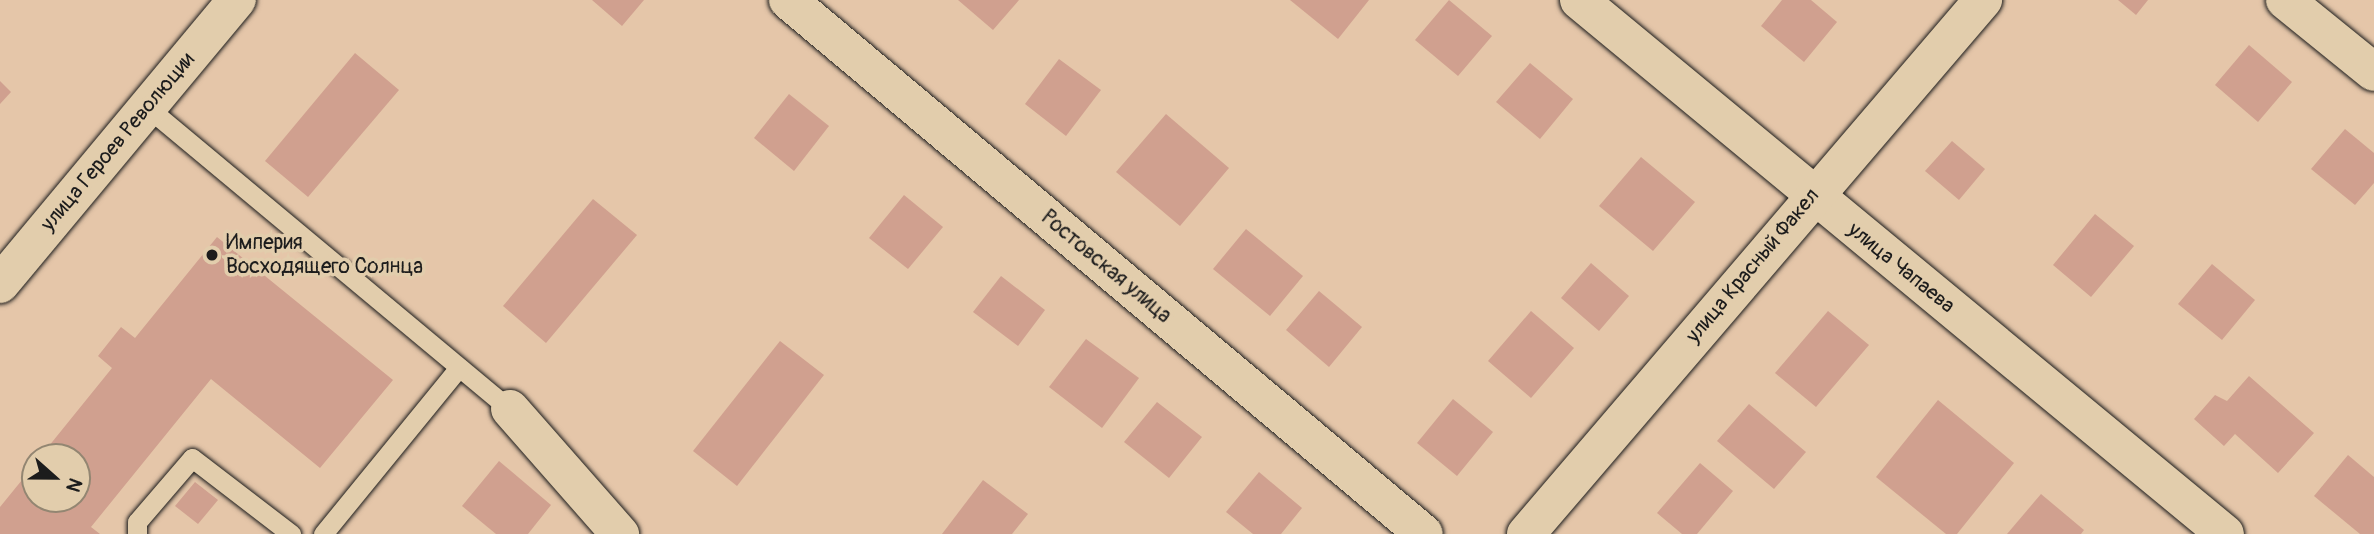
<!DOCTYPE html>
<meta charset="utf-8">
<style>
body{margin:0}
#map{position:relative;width:2374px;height:534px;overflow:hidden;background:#e5c6a9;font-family:Pangolin,sans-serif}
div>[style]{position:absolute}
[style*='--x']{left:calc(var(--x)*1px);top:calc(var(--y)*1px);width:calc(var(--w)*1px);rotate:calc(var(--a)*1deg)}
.building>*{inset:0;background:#d0a08f}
.roads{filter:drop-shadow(0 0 2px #1c1c1c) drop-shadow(0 0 2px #1c1c1c)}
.lane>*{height:19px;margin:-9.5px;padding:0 9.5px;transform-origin:9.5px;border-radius:9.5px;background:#e2cdac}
.street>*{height:38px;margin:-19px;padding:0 19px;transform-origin:19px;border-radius:19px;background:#e2cdac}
.secondary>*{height:38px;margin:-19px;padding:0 19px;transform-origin:19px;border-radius:19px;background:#e2cdac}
.dots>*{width:19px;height:19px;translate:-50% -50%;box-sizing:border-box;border:4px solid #e2cdac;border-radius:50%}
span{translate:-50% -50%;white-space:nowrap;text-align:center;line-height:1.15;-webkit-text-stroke:7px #e2cdac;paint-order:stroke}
.street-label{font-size:21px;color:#1c1c1c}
.poi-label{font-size:21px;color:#1c1c1c}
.left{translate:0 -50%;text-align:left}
.north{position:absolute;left:21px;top:443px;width:70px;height:70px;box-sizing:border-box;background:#e2cdac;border:2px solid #938672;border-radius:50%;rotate:111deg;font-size:19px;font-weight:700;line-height:28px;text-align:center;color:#1c1c1c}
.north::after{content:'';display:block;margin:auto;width:24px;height:32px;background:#1c1c1c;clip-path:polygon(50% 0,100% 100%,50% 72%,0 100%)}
</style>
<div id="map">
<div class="building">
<i style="clip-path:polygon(592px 0,644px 0,622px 26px)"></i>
<i style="clip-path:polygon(958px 0,1019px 0,993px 30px)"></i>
<i style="clip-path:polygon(1290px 0,1369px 0,1338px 39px)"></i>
<i style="clip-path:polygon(1449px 0,1492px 36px,1458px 76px,1415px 40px)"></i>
<i style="clip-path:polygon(1782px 0,1811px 0,1837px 22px,1804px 62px,1761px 26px)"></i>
<i style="clip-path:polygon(2118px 0,2148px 0,2136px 15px)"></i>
<i style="clip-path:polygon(2249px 45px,2292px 82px,2258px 122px,2215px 85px)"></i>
<i style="clip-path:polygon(355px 53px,399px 90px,308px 197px,265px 161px)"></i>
<i style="clip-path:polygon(1059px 59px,1101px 90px,1066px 136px,1025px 104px)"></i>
<i style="clip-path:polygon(1530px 63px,1573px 99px,1540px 139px,1496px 102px)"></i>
<i style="clip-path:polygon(0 81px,11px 92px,0 104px)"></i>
<i style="clip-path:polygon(789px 94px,829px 126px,794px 171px,754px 138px)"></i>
<i style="clip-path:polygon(1166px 114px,1229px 168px,1180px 226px,1116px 172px)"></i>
<i style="clip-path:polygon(2345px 129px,2374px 153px,2374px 183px,2355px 205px,2311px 169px)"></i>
<i style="clip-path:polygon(1952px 141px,1985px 169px,1959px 200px,1925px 171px)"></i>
<i style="clip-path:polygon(1641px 157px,1695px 202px,1653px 251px,1599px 206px)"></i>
<i style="clip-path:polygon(904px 195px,943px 227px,908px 269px,869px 238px)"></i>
<i style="clip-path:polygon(593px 199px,637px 235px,546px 343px,503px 306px)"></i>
<i style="clip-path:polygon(2095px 214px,2134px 246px,2091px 297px,2053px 265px)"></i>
<i style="clip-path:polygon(1246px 229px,1303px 276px,1270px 316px,1213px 269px)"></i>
<i style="clip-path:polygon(217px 237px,393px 380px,320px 468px,211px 379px,91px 527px,100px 534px,0 534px,0 507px,35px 464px,35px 499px,77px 499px,77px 457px,40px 457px,112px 368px,98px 356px,121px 327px,135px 338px)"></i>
<i style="clip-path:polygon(1591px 263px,1629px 296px,1599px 331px,1561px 298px)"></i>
<i style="clip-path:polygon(2212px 264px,2255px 300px,2222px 340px,2178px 304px)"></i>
<i style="clip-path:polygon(1001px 276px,1045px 310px,1018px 346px,973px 312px)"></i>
<i style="clip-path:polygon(1319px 291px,1362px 327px,1329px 367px,1286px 330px)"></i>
<i style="clip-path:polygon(1531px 311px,1574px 348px,1531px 398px,1488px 361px)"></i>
<i style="clip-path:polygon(1828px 311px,1869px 345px,1816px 407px,1775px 373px)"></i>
<i style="clip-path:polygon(1086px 339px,1139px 378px,1102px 428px,1049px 387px)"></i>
<i style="clip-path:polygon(780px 341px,824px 375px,737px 486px,693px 451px)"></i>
<i style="clip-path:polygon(2249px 376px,2314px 433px,2278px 473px,2235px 434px,2224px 446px,2194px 419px,2215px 395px,2227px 401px)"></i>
<i style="clip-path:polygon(1453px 399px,1493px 432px,1457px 476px,1417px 443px)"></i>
<i style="clip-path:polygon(1938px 400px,2014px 463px,1957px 534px,1946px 534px,1876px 477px)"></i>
<i style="clip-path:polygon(1157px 402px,1202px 437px,1169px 478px,1124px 442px)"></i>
<i style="clip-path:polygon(1749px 404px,1806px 452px,1774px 489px,1717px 441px)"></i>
<i style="clip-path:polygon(2348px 455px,2374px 477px,2374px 534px,2360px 534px,2314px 496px)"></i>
<i style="clip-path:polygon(499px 461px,551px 505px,528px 534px,496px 534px,462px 506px)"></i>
<i style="clip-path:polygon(1700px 463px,1733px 491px,1697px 534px,1682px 534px,1657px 513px)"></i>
<i style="clip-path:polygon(1259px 472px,1302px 508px,1281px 534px,1253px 534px,1226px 512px)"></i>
<i style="clip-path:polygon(983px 480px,1028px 514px,1012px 534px,942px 534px)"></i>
<i style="clip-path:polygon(195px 482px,218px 500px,198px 524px,175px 506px)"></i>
<i style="clip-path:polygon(2041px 494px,2084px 530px,2081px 534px,2007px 534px)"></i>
</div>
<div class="roads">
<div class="lane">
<i style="--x:147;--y:107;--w:472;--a:39.8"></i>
<i style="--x:137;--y:534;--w:12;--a:-90"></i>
<i style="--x:137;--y:522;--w:84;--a:-49.3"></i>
<i style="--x:192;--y:458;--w:125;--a:37.5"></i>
<i style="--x:323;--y:534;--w:215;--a:-50.8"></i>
</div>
<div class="street">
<i style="--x:788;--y:0;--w:830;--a:40.02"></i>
<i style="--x:1579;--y:0;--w:838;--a:39.58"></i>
<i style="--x:2285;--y:0;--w:114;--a:39"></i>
<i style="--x:510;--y:409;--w:167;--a:48.7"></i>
<i style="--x:1526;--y:534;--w:703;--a:-49.44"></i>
</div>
<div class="secondary">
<i style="--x:0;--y:284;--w:370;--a:-50.2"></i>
</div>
</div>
<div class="dots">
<i style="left:212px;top:255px;background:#1c1c1c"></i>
</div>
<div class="street-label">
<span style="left:118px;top:142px;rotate:-50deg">улица Героев Революции</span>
<span style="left:1753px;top:266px;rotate:-50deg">улица Красный Факел</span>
<span style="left:1106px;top:267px;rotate:40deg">Ростовская улица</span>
<span style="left:1901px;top:268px;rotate:39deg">улица Чапаева</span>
</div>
<div class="poi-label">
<span class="left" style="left:226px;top:255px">Империя<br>Восходящего Солнца</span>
</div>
<div class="north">N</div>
</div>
